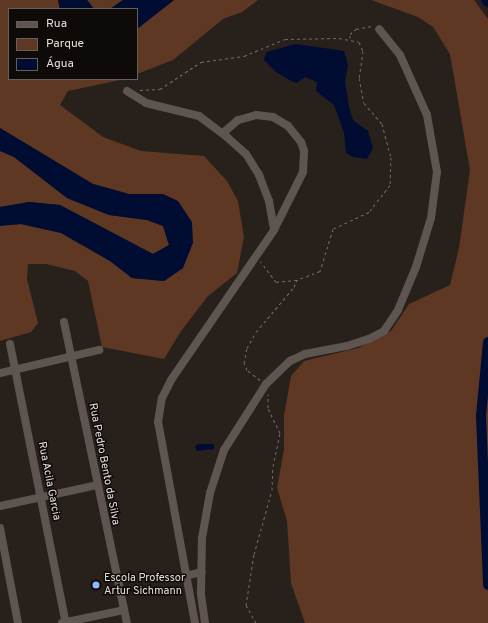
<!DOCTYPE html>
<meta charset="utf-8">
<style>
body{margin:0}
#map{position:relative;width:488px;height:623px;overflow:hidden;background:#28201b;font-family:Overpass,sans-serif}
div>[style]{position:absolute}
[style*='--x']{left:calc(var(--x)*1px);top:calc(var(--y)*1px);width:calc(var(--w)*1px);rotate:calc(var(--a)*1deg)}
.green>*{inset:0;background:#5e3823}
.water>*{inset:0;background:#000c32}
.river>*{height:10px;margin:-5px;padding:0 5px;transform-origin:5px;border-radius:5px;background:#000c32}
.path>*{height:1px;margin-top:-0.5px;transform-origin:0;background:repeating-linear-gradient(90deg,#726b66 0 3px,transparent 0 6px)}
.minor>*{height:8px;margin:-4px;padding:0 4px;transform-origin:4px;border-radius:4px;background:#5f5550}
.dots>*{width:11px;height:11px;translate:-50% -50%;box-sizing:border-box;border:2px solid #0e0a08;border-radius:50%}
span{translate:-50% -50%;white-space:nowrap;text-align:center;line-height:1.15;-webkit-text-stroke:3px #0e0a08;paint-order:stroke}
.street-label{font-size:11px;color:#e5dfdc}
.poi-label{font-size:11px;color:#e5dfdc}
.left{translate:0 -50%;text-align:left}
.legend{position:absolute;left:8px;top:8px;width:130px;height:72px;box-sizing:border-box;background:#0e0a08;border:1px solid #645f5d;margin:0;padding:5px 7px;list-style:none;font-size:12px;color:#e5dfdc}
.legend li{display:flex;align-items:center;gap:8px;height:20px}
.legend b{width:20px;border:1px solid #645f5d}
</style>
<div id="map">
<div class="green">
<i style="clip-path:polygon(0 0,58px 0,60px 9px,9px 9px,9px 79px,125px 79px,68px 91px,60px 105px,103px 137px,141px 151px,204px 156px,227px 181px,238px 201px,244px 237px,237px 273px,208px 296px,181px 331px,164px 359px,102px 347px,88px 281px,75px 271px,46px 264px,28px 264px,27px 279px,38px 323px,31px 332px,0 341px,0 226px,2px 225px,21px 224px,61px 233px,110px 261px,132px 278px,164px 281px,183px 268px,163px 194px,129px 194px,93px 184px,0 128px)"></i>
<i style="clip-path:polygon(87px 0,123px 0,110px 9px,94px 9px)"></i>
<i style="clip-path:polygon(174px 0,258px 0,242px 12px,223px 19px,173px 60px,137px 74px,137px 29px)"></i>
<i style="clip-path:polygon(371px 0,474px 0,488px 19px,488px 623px,305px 623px,291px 583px,287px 521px,277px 488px,284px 450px,284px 415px,291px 376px,304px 361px,358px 348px,391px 331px,409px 304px,450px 285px,459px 248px,470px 170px,450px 54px,433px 27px,418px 17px)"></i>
<i style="clip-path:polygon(0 151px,14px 157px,67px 198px,109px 215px,147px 220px,163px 226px,169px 245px,153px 254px,60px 205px,29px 202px,0 207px)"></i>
</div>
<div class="water">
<i style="clip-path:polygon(58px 0,87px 0,94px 9px,60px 9px)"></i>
<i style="clip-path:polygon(123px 0,174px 0,137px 29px,137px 9px,110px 9px)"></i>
<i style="clip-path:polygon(296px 44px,344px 51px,348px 65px,345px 81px,349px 107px,353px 120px,368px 131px,373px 148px,367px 159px,353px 157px,346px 153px,344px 133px,334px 105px,316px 91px,317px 82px,305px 77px,297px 83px,291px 81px,276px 72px,264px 60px,266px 52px)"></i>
<i style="clip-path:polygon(0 128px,93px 184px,129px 194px,163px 194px,178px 201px,192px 222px,193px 243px,183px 268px,164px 281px,132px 278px,110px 261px,61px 233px,21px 224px,0 226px,0 207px,29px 202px,60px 205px,153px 254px,169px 245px,163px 226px,147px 220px,109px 215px,67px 198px,14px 157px,0 151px)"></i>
<i style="clip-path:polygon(198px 444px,214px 444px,214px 449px,197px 451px,195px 446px)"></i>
</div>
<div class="river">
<i style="--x:486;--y:0;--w:3;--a:45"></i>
<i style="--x:488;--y:342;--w:74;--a:95.4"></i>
<i style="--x:481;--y:416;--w:169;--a:87.6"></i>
</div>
<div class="path">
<i style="--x:350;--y:38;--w:4;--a:-90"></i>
<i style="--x:350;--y:34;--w:8;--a:-40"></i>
<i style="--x:356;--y:29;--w:16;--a:-11"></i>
<i style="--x:140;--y:90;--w:20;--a:-3"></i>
<i style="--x:160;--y:89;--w:49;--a:-33.4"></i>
<i style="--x:201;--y:62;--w:43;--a:-7.9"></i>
<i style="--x:244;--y:56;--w:44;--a:-22.5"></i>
<i style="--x:285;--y:39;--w:54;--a:-1.1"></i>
<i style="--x:339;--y:38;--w:20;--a:11"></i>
<i style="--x:359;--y:42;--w:10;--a:66"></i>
<i style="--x:363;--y:51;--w:27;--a:98"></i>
<i style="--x:359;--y:78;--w:25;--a:79"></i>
<i style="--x:364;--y:103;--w:28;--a:49"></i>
<i style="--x:382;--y:124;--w:34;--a:75"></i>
<i style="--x:391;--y:157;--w:28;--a:92"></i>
<i style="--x:390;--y:185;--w:34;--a:128"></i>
<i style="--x:369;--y:212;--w:40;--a:155"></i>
<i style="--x:333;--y:229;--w:44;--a:107.2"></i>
<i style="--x:320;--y:271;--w:25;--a:159"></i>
<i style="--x:297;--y:280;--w:21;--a:175"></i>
<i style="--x:276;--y:282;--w:26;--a:-127"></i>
<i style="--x:260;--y:380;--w:16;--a:-142"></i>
<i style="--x:247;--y:370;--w:8;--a:-113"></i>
<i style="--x:244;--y:363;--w:15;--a:-79"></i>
<i style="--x:247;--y:348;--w:18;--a:-61"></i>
<i style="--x:256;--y:332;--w:59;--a:-49.8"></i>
<i style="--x:294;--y:287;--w:8;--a:-67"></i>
<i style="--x:256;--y:623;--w:21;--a:-119"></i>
<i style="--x:246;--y:605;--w:52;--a:-81.1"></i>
<i style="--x:254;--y:554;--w:66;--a:-74.3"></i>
<i style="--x:272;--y:490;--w:24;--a:-88"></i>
<i style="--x:273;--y:466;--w:34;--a:-78"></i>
<i style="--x:280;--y:433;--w:28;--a:-116"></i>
<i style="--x:268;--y:408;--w:14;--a:-90"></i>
</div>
<div class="minor">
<i style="--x:127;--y:91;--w:22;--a:32"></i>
<i style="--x:146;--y:103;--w:55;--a:13.8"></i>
<i style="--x:199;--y:116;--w:36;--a:37"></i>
<i style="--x:228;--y:138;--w:24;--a:42"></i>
<i style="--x:246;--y:154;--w:25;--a:58"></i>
<i style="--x:259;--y:175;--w:28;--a:69"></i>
<i style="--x:269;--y:201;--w:29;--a:80"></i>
<i style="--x:64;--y:322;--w:308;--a:78.2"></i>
<i style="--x:10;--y:344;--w:285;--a:78.7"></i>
<i style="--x:0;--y:373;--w:102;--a:-13.1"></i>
<i style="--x:0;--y:506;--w:99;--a:-12.2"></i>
<i style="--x:0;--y:528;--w:97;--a:79.3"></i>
<i style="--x:186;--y:576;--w:16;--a:-15"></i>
<i style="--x:62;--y:623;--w:63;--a:-11.8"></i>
<i style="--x:195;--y:623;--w:204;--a:-100.4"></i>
<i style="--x:158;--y:422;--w:24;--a:-81"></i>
<i style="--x:162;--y:398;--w:20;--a:-63"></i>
<i style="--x:171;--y:380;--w:182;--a:-55.5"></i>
<i style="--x:274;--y:230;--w:65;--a:-63.4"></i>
<i style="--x:303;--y:172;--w:21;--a:-87"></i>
<i style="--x:304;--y:151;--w:9;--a:-108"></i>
<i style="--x:301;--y:142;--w:21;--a:-129"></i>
<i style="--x:288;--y:126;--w:17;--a:-149"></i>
<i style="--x:273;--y:117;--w:17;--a:-173"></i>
<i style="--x:256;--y:115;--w:19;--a:164"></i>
<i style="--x:238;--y:120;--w:20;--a:139"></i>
<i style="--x:205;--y:623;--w:30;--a:-98"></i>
<i style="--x:201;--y:593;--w:55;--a:-89"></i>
<i style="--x:202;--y:538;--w:46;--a:-79.9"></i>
<i style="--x:210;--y:493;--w:45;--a:-72"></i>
<i style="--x:224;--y:450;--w:78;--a:-57.5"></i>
<i style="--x:266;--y:384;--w:33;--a:-44"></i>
<i style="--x:290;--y:361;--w:17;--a:-25"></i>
<i style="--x:305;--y:354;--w:43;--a:-10.8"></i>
<i style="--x:347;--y:346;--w:23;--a:-18"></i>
<i style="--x:369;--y:339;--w:17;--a:-28"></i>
<i style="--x:384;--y:331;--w:25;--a:-56"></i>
<i style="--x:398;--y:310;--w:47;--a:-67.3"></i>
<i style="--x:416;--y:267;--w:51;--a:-73"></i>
<i style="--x:431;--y:218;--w:46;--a:-82.6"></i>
<i style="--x:437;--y:172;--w:58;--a:-100"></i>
<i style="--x:427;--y:115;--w:66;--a:-114.2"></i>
<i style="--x:400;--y:55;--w:33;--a:-129"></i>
</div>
<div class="dots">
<i style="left:96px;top:585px;background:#8db9fc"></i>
</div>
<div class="street-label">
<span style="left:104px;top:464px;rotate:79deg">Rua Pedro Bento da Silva</span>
<span style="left:49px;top:481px;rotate:79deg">Rua Acila Garcia</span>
</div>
<div class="poi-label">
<span class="left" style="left:104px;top:585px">Escola Professor<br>Artur Sichmann</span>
</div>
<ul class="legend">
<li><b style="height:5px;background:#5f5550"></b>Rua</li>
<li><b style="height:11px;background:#5e3823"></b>Parque</li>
<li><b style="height:11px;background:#000c32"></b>Água</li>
</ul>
</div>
